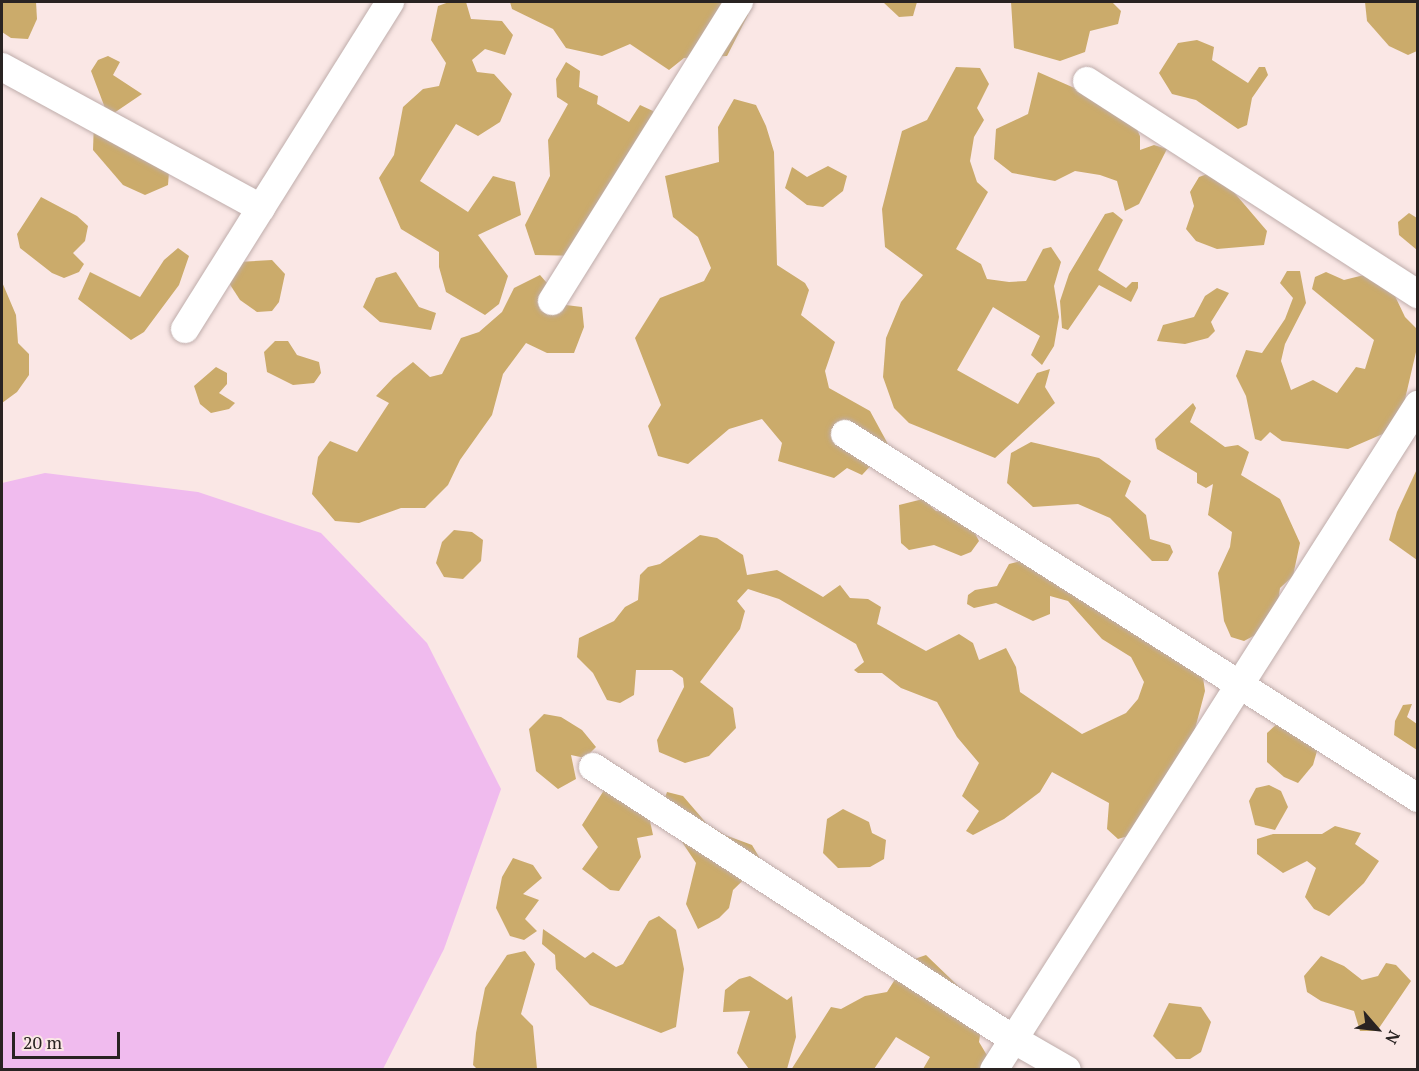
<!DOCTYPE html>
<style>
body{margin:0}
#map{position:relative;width:1419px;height:1071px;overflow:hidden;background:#fae7e5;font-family:"PT Serif",serif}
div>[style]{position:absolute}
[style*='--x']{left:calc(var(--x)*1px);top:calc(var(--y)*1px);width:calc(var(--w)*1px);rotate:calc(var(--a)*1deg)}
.forest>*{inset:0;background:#cbab6b}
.water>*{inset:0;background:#f0bbee}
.roads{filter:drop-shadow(0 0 2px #bfadab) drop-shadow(0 0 2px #bfadab)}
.minor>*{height:28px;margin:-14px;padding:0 14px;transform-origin:14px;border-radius:14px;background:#fff}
span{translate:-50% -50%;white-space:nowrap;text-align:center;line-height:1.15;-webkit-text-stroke:4.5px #fae7e5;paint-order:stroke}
.frame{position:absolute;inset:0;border:3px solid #292322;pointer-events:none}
.north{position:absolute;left:1347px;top:999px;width:60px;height:60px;-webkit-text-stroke:4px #fae7e5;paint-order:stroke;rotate:118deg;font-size:16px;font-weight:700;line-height:24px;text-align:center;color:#292322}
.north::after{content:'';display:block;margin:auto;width:21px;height:27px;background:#292322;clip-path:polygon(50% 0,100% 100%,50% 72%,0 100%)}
.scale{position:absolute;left:12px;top:1032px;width:108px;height:27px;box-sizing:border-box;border:3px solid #292322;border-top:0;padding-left:8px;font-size:18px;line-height:21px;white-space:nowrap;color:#292322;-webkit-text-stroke:4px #fae7e5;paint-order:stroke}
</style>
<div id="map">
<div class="forest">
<i style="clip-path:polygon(2px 2px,36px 2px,37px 19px,28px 39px,11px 38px,2px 32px)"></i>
<i style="clip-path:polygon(449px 2px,466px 2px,471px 19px,502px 21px,513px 35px,505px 55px,485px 49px,472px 60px,477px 72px,494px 74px,512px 94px,500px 122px,478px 136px,456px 124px,420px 181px,468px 212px,493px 176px,515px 182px,521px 215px,478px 235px,508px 276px,499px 304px,485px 315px,446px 292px,439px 267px,439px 252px,401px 229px,379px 178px,394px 155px,403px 107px,423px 89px,439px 86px,446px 63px,431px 40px,438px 6px)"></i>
<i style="clip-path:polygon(510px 2px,748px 2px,748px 15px,727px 56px,684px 58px,669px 70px,630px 44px,602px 56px,566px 48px,553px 29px,512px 9px)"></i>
<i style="clip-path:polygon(883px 2px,917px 2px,913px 16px,899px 17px)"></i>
<i style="clip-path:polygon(1011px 2px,1112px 2px,1121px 11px,1118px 24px,1090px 31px,1085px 52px,1060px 61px,1014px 48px)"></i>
<i style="clip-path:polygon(1365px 2px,1417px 2px,1417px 51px,1408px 55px,1389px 46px,1367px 21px)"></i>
<i style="clip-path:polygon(1197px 40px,1214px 47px,1212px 60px,1248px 83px,1259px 67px,1265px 67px,1268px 75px,1252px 98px,1247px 125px,1238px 129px,1196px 100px,1172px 94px,1159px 73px,1178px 43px)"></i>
<i style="clip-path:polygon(108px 56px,120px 62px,113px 75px,142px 94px,114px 113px,105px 108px,91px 71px,98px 60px)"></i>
<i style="clip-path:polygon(566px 62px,580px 71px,579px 87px,598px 96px,597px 104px,629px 122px,640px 105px,653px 111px,659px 134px,582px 256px,535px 255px,525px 225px,550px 176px,548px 140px,568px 104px,557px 97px,556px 79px)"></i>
<i style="clip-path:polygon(956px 67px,980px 68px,989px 84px,977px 108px,984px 120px,974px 137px,970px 161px,977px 182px,988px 192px,956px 249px,981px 264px,987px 279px,1009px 282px,1026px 281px,1043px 249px,1051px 247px,1061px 262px,1054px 286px,1059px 317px,1054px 346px,1042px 365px,1031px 355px,1040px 336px,993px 307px,957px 370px,1018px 404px,1037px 373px,1050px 369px,1045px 387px,1055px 403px,995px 458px,909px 423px,894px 408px,883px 377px,886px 338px,901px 302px,923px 275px,885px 247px,882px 209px,902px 131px,927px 120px)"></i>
<i style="clip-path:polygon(1038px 72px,1129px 112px,1140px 136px,1140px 150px,1154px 145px,1167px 149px,1139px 204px,1125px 211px,1117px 181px,1100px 175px,1075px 171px,1055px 181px,1012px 173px,994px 159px,996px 129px,1028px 114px)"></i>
<i style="clip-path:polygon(734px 99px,756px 105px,766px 126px,774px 152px,777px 265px,805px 283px,809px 290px,801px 315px,835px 342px,825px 371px,829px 388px,870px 411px,889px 446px,862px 475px,847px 468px,834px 478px,778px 461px,782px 443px,762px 419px,729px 429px,688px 464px,658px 456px,648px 426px,661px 405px,635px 338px,660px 298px,704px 281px,711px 268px,698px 237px,673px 217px,665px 176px,719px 162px,718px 127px)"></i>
<i style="clip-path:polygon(94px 122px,170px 159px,168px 185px,145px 195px,123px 185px,93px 150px)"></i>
<i style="clip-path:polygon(828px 166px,847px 176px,843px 191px,823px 207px,807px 205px,785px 188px,792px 167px,807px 177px)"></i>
<i style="clip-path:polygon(1210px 173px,1232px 190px,1267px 231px,1264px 245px,1217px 249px,1196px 241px,1186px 229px,1194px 206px,1190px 192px,1199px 177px)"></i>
<i style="clip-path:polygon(41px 197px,77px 216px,88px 226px,85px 241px,73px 253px,84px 264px,79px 272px,64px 278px,52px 273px,20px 248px,17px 234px)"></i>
<i style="clip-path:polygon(1113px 212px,1123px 220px,1098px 270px,1126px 288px,1132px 282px,1138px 282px,1138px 288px,1131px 302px,1099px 285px,1068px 330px,1062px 328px,1060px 301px,1069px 274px,1105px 214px)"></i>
<i style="clip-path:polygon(1409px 213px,1417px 218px,1417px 250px,1399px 235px,1398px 222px)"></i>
<i style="clip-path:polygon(178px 248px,189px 256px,179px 285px,144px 332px,131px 340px,78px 299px,90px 272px,140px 297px,164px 260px)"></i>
<i style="clip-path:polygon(272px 260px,285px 274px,279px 302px,272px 311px,257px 312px,240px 300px,229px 283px,238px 262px)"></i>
<i style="clip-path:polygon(1287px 271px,1300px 271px,1306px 303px,1285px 344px,1281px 361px,1291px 390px,1313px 380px,1337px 393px,1356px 367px,1365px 369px,1374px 340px,1312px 289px,1315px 277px,1326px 272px,1344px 280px,1364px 275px,1395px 296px,1405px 317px,1417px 329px,1416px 352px,1402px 412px,1385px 433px,1348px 449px,1282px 441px,1270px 432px,1261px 441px,1255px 439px,1246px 396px,1236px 376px,1246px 350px,1262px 353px,1285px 319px,1293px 298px,1280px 283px)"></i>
<i style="clip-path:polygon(396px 272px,419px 307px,436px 313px,431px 330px,380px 322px,363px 307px,376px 278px)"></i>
<i style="clip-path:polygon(540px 275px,566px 305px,582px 307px,584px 327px,574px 353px,547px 353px,526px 343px,503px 374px,492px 415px,460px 460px,448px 485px,425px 508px,401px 508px,359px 523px,335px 521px,312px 494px,318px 457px,330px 441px,357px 452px,389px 403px,376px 396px,393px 378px,413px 362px,430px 377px,442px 374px,461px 338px,479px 332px,502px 312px,514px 288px)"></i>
<i style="clip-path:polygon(2px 282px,16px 315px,18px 343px,29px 354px,29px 375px,17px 392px,2px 403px)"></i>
<i style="clip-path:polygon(1217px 288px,1229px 293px,1211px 322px,1215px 331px,1208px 338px,1185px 344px,1157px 341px,1163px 325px,1194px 317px,1205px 296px)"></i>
<i style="clip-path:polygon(275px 341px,288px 341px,297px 355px,319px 362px,321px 373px,314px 383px,293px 385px,267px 372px,264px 352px)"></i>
<i style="clip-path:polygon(216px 367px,227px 373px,227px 384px,219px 393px,235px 403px,229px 409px,211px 413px,200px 404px,194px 386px)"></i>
<i style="clip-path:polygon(1193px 403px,1196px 408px,1190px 422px,1225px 447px,1238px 445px,1249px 452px,1241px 475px,1280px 499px,1300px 543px,1293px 576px,1280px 588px,1276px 617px,1261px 632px,1244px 641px,1231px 637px,1224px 621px,1218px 573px,1230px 547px,1232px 532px,1208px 515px,1213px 484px,1206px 488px,1197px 483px,1197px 473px,1157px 449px,1155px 439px)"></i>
<i style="clip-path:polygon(1031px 442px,1099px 458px,1131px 481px,1125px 496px,1146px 515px,1150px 539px,1170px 545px,1173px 552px,1168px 561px,1152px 561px,1110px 518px,1078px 504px,1033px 507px,1007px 483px,1011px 453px)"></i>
<i style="clip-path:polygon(1417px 469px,1417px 560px,1389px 540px,1397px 512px)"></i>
<i style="clip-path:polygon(923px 499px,936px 511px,955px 513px,969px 522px,979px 541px,971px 552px,961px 556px,934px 545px,909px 550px,901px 543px,899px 505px)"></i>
<i style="clip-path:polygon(454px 530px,472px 532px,483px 540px,481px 561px,463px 579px,444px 577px,436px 563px,442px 542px)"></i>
<i style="clip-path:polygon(700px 535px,717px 538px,743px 555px,747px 575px,777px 570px,823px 597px,840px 585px,850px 598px,868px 599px,881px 607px,877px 624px,926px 651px,959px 634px,973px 643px,979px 660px,1006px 648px,1016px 667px,1020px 692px,1082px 734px,1126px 713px,1138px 699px,1144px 682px,1131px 657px,1102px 639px,1068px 601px,1050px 596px,1050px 614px,1033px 621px,996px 603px,974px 608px,967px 604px,968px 595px,975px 590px,997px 586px,1009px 564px,1032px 558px,1201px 664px,1205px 691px,1195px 729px,1138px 833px,1118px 839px,1107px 829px,1109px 803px,1052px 772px,1040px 792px,1004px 819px,973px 835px,966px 831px,979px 811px,962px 796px,979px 763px,957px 737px,937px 702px,901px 688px,882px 673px,858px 673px,854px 670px,864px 662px,856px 644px,779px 599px,748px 589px,737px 601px,745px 611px,740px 629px,700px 682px,733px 708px,736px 728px,709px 756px,685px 763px,659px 752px,657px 740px,684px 687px,683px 678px,672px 670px,636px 670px,634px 695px,620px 703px,607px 700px,593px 673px,577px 657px,579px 638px,614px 621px,625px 607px,638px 600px,640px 575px,648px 567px,660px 564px)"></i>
<i style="clip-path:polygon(1412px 704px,1407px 717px,1417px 724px,1417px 750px,1394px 735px,1395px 721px,1403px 705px)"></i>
<i style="clip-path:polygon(1290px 712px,1319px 744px,1313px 765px,1298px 783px,1284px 777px,1267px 762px,1267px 733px)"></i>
<i style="clip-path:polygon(544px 714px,561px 717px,582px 730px,596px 747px,585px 758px,571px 755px,576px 779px,558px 789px,536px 771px,529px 729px)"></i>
<i style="clip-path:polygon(618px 768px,642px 784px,653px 835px,637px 838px,641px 857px,619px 891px,610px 890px,582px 869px,598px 847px,582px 825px)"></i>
<i style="clip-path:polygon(1269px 785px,1281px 791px,1288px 807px,1275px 830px,1255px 825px,1249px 801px,1256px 788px)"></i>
<i style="clip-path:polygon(667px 792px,683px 796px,707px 824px,725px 835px,752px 845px,762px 862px,733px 890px,729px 908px,719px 918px,698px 929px,686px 904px,696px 863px,676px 833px,657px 819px)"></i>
<i style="clip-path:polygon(843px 809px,869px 822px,872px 833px,886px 840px,884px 859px,870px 867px,838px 868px,823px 853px,827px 819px)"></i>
<i style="clip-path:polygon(1335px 826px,1361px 833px,1355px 844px,1379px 861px,1364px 883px,1329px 916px,1314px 909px,1305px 897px,1316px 868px,1307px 861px,1283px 873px,1257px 854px,1257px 839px,1273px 834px,1322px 834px)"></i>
<i style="clip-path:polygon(513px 858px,533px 865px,542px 878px,523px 894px,539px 900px,525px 919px,537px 931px,524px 940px,510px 936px,496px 908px,502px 877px)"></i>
<i style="clip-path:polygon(659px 916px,676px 930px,684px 969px,676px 1027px,661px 1033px,590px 1005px,556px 969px,555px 955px,542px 944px,543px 929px,585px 958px,593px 952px,616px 967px,623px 964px,649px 921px)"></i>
<i style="clip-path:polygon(525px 951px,535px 964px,521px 1014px,533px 1026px,537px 1069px,477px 1069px,473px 1065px,476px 1033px,485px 988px,507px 955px)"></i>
<i style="clip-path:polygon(926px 955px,984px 1011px,979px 1042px,988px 1057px,986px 1069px,923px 1069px,930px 1057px,896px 1037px,874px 1069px,791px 1070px,831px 1007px,841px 1009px,865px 996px,887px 992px,906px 962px)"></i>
<i style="clip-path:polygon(1321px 956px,1344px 966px,1362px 980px,1378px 976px,1386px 963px,1396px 965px,1411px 981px,1377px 1031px,1360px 1031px,1354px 1011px,1321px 1001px,1307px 992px,1304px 976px)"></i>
<i style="clip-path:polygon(750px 976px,787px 1000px,792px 996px,796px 1037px,787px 1069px,749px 1069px,737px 1053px,750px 1011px,723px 1012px,725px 990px,739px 979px)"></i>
<i style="clip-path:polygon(1169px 1003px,1201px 1007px,1211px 1022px,1201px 1052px,1190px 1059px,1176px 1059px,1153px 1036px)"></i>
</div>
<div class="water">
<i style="clip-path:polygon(45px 473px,198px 492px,321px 533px,427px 643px,501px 789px,444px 949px,383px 1069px,2px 1069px,2px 483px)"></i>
</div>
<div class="roads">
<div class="minor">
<i style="--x:2;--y:67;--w:295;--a:28.6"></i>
<i style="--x:1087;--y:81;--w:394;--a:32.8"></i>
<i style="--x:552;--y:301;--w:353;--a:-58"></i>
<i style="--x:185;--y:329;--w:386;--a:-57.9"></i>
<i style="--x:845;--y:434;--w:679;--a:32.43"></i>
<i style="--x:593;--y:767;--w:500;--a:32.93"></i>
<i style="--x:1013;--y:1039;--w:62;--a:29.9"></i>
<i style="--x:994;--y:1070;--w:789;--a:-57.48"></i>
</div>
</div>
<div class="frame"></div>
<div class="north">N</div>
<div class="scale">20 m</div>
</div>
